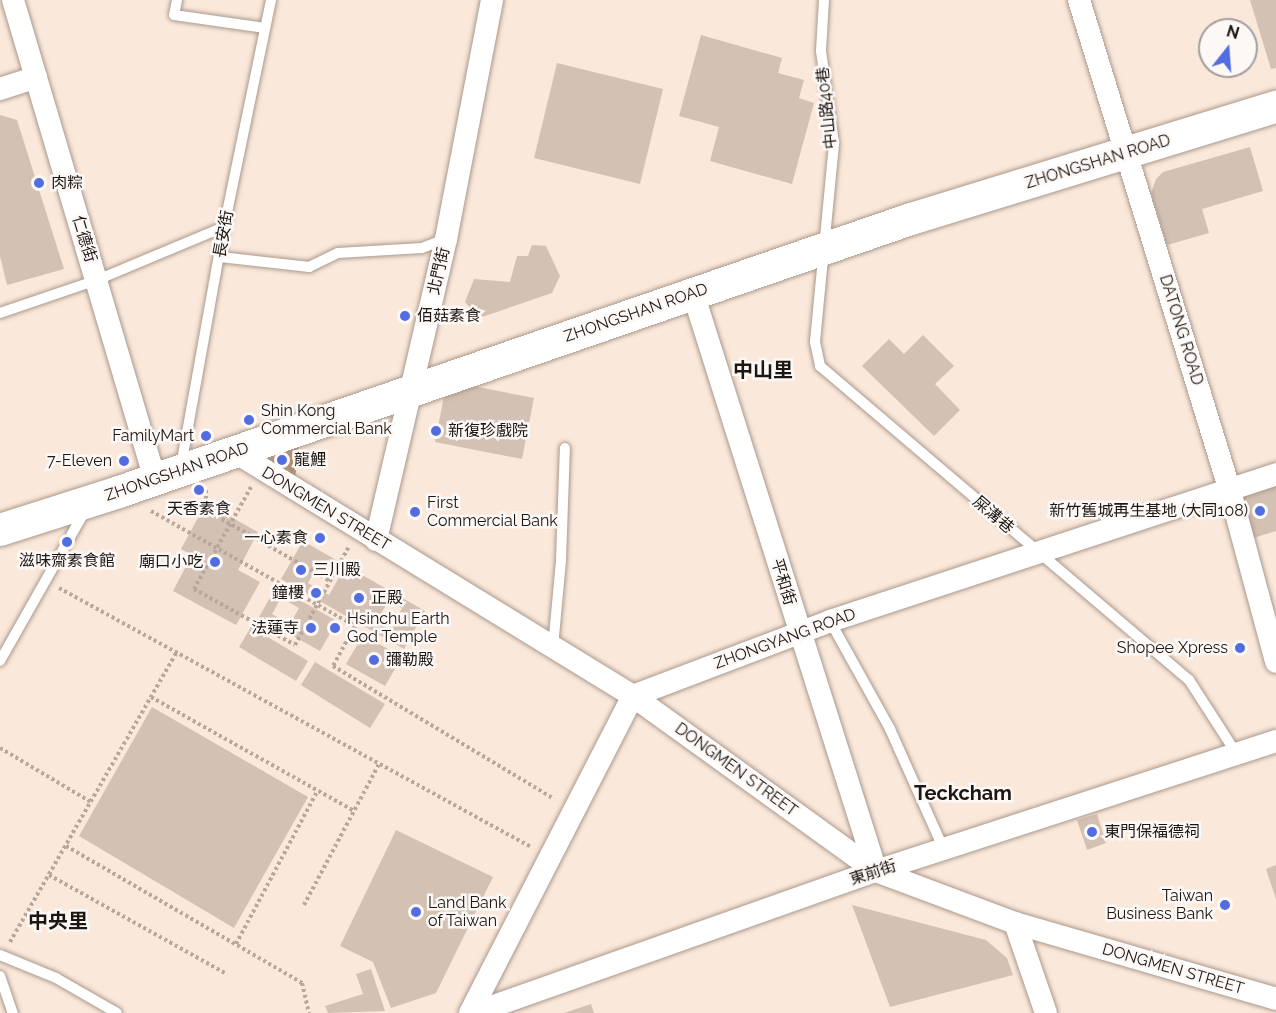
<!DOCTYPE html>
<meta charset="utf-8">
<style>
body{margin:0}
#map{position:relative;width:1276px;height:1013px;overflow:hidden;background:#fae8da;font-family:Raleway,"Noto Sans TC",sans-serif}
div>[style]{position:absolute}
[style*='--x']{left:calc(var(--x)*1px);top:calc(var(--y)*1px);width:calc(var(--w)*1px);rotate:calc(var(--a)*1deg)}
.water>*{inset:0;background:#b48e70}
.building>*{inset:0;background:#d3c1b3}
.path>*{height:4px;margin-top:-2px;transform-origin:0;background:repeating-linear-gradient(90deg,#b6a89c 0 3px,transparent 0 6px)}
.roads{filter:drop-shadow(0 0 2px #aa998c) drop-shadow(0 0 2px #aa998c)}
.lane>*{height:10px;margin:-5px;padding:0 5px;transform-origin:5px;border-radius:5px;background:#fff}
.street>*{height:22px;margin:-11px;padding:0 11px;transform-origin:11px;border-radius:11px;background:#fff}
.secondary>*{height:32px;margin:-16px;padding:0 16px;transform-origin:16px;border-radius:16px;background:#fff}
.dots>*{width:16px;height:16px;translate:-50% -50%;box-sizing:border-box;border:3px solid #fcf8f6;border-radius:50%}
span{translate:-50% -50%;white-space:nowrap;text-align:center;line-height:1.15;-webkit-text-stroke:5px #fcf8f6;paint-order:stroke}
.street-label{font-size:16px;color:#1d1712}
.poi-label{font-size:16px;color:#1d1712}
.left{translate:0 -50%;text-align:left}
.right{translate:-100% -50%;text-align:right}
.quarter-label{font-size:20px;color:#1d1712;font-weight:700}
.north{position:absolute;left:1198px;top:18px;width:60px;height:60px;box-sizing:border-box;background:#fcf8f6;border:2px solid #a39e9b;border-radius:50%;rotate:17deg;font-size:16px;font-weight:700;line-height:24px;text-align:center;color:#1d1712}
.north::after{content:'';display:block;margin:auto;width:21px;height:27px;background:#526de2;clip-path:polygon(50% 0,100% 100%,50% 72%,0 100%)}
</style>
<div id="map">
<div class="water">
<i style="clip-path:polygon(299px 446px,295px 478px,260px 458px)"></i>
</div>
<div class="building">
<i style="clip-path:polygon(1250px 0,1276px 0,1276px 68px,1271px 69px)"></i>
<i style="clip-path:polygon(701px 35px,782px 58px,778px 73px,804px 80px,799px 98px,814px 103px,792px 184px,710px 161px,719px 127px,679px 116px)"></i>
<i style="clip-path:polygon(557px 63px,663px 89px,640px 184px,534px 158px)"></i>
<i style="clip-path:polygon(0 115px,17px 120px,64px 269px,7px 285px,0 256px)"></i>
<i style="clip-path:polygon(1250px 147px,1263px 191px,1202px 209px,1209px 233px,1167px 245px,1151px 193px,1156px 179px,1163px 172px)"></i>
<i style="clip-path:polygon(532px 245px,546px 246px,560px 276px,552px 293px,479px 318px,465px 302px,474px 279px,510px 282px,517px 256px,528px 256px)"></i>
<i style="clip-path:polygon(923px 335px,954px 366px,935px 384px,960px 410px,934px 436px,862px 366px,889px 339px,904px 354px)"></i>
<i style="clip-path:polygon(447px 381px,534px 398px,522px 459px,435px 442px)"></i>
<i style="clip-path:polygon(1276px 480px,1276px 531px,1253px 538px,1239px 492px)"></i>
<i style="clip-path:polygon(206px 503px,258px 532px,238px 570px,260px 582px,236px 625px,173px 591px,192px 555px,181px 549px)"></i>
<i style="clip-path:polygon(evenodd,303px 541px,425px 611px,404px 649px,281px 579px,303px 541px,320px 562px,341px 574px,329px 595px,308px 583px,320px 562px,303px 541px,389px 600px,402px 608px,390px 630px,376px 622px,389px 600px)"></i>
<i style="clip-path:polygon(evenodd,276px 587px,337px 621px,320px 651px,259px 617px,276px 587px,281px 598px,299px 608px,290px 624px,272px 614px,281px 598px)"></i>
<i style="clip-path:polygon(251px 627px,308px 661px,296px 681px,239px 647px)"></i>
<i style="clip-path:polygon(363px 635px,402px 657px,385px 686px,346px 664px)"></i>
<i style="clip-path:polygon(315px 662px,385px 704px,370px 728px,301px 685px)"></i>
<i style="clip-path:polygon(152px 707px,308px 797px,234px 928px,79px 836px)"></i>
<i style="clip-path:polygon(1097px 814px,1106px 843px,1087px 850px,1077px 820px)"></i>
<i style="clip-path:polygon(396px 830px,493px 877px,436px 993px,391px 1008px,373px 962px,340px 946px)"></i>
<i style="clip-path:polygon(1276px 865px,1276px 899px,1266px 869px)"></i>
<i style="clip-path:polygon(852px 905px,986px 940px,1007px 958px,1013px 975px,890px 1007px)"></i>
<i style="clip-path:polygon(371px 969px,385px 1011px,328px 1013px,325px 1006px,363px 994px,356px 974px)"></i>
<i style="clip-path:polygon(591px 1004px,594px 1013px,564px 1013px)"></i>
</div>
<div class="path">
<i style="--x:251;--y:487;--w:117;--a:119.2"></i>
<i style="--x:194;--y:589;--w:115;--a:29"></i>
<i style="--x:295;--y:645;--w:111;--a:-61.3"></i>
<i style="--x:206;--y:490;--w:20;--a:90"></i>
<i style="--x:206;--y:510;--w:143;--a:29.8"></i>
<i style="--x:151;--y:511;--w:234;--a:29.4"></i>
<i style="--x:355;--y:626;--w:46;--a:118.8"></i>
<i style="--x:333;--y:666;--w:258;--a:31"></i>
<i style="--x:59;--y:588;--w:538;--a:28.75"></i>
<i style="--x:151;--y:697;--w:233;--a:29.3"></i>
<i style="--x:0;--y:748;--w:106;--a:30.7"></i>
<i style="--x:66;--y:846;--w:273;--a:30.1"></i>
<i style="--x:302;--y:983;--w:31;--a:77"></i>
<i style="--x:49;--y:875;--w:204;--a:29.1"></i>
<i style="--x:304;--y:905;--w:160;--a:-62"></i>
<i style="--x:10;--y:942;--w:333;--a:-60.1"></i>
<i style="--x:236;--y:944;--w:174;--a:-62"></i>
</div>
<div class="roads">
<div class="lane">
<i style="--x:177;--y:0;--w:15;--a:101"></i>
<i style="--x:174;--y:15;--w:92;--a:8.1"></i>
<i style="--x:824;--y:0;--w:51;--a:93.4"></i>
<i style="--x:821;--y:51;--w:94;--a:82"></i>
<i style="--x:834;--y:144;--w:199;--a:95.5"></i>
<i style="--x:815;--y:342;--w:25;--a:78"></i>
<i style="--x:820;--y:366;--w:485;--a:40.4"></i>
<i style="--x:1189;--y:680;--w:87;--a:57.2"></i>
<i style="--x:220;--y:257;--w:90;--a:6.4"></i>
<i style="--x:309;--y:267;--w:32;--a:-26"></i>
<i style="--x:338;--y:253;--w:84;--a:-3.4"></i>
<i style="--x:422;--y:248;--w:26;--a:-21"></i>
<i style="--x:0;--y:313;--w:102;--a:-18.8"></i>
<i style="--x:97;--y:280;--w:138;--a:-22.7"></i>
<i style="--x:181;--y:466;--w:243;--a:-79.8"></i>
<i style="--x:224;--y:227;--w:232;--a:-78.3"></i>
<i style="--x:830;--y:621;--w:124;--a:60.9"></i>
<i style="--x:890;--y:729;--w:133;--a:65.9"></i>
<i style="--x:553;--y:647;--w:87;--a:-84.7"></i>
<i style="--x:561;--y:560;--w:112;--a:-88"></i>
<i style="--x:0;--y:661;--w:172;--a:-60.5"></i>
<i style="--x:0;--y:955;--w:61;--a:22.3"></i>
<i style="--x:56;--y:978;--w:70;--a:29.8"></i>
<i style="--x:0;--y:976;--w:39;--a:71"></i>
</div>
<div class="street">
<i style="--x:13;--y:0;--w:500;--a:73.5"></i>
<i style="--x:1079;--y:0;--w:514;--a:72.91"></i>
<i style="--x:1230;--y:491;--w:177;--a:74.9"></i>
<i style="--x:0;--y:89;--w:38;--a:-18"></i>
<i style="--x:693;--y:293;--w:606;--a:72.43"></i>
<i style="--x:235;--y:452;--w:467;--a:31.5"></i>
<i style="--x:633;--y:696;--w:299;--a:35.8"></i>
<i style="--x:876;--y:871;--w:148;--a:20.5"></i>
<i style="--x:1015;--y:923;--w:272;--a:16.2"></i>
<i style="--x:376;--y:540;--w:309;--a:-76.9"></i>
<i style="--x:446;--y:239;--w:243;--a:-79.1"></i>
<i style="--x:1015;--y:923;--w:95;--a:71"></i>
<i style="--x:470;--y:1013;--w:356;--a:-62.8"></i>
<i style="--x:633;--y:696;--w:211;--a:-20.8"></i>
<i style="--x:830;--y:621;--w:470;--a:-18.2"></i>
<i style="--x:474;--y:1013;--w:426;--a:-19.5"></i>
<i style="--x:876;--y:871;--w:421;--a:-18"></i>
</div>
<div class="secondary">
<i style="--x:0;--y:530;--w:125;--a:-17.7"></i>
<i style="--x:119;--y:492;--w:838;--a:-19.02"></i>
<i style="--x:911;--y:219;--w:382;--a:-17.1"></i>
</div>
</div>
<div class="dots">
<i style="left:39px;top:183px;background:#526de2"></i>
<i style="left:405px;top:316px;background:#526de2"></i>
<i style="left:249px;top:420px;background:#526de2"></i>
<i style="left:436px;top:431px;background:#526de2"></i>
<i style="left:206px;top:436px;background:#526de2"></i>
<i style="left:282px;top:460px;background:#526de2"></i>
<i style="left:124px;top:461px;background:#526de2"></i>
<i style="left:199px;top:490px;background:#526de2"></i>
<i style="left:1260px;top:511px;background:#526de2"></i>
<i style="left:415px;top:512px;background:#526de2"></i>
<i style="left:320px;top:538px;background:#526de2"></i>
<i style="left:67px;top:542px;background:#526de2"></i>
<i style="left:215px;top:562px;background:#526de2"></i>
<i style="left:301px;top:570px;background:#526de2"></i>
<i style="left:316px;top:593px;background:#526de2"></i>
<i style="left:359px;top:598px;background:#526de2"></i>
<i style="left:311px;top:628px;background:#526de2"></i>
<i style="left:335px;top:628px;background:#526de2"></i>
<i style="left:1240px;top:648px;background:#526de2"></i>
<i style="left:374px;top:660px;background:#526de2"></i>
<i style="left:1092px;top:832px;background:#526de2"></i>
<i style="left:1225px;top:905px;background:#526de2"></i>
<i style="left:416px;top:912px;background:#526de2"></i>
</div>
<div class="street-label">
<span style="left:827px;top:108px;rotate:-96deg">中山路40巷</span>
<span style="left:1098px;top:162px;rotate:-17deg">ZHONGSHAN ROAD</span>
<span style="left:224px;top:234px;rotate:-80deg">長安街</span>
<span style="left:84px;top:239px;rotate:73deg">仁德街</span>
<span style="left:439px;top:271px;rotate:-77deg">北門街</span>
<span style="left:636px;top:313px;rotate:-19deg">ZHONGSHAN ROAD</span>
<span style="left:1181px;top:330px;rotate:73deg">DATONG ROAD</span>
<span style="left:177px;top:472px;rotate:-19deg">ZHONGSHAN ROAD</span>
<span style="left:326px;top:509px;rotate:31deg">DONGMEN STREET</span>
<span style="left:993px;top:515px;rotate:41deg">屎溝巷</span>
<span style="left:783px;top:582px;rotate:73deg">平和街</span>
<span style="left:785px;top:639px;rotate:-20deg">ZHONGYANG ROAD</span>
<span style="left:736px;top:770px;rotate:36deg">DONGMEN STREET</span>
<span style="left:873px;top:873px;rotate:-18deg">東前街</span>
<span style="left:1173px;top:969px;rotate:16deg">DONGMEN STREET</span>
</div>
<div class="poi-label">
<span class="left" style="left:51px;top:183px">肉粽</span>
<span class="left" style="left:417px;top:316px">佰菇素食</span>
<span class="left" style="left:261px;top:420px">Shin Kong<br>Commercial Bank</span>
<span class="left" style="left:448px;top:431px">新復珍戲院</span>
<span class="right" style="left:194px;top:436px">FamilyMart</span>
<span class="left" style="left:294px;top:460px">龍鯉</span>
<span class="right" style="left:112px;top:461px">7-Eleven</span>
<span class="left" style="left:427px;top:512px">First<br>Commercial Bank</span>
<span style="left:199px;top:509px">天香素食</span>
<span class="right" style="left:1248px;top:511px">新竹舊城再生基地 (大同108)</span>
<span class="right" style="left:308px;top:538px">一心素食</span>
<span style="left:67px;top:561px">滋味齋素食館</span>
<span class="right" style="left:203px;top:562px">廟口小吃</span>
<span class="left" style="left:313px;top:570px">三川殿</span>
<span class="right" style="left:304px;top:593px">鐘樓</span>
<span class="left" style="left:371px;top:598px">正殿</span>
<span class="left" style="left:347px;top:628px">Hsinchu Earth<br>God Temple</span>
<span class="right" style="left:299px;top:628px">法蓮寺</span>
<span class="right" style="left:1228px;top:648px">Shopee Xpress</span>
<span class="left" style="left:386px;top:660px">彌勒殿</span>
<span class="left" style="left:1104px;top:832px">東門保福德祠</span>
<span class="right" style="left:1213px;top:905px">Taiwan<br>Business Bank</span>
<span class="left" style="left:428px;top:912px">Land Bank<br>of Taiwan</span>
</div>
<div class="quarter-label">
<span style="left:763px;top:370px">中山里</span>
<span style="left:963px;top:793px">Teckcham</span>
<span style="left:58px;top:921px">中央里</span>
</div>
<div class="north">N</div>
</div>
